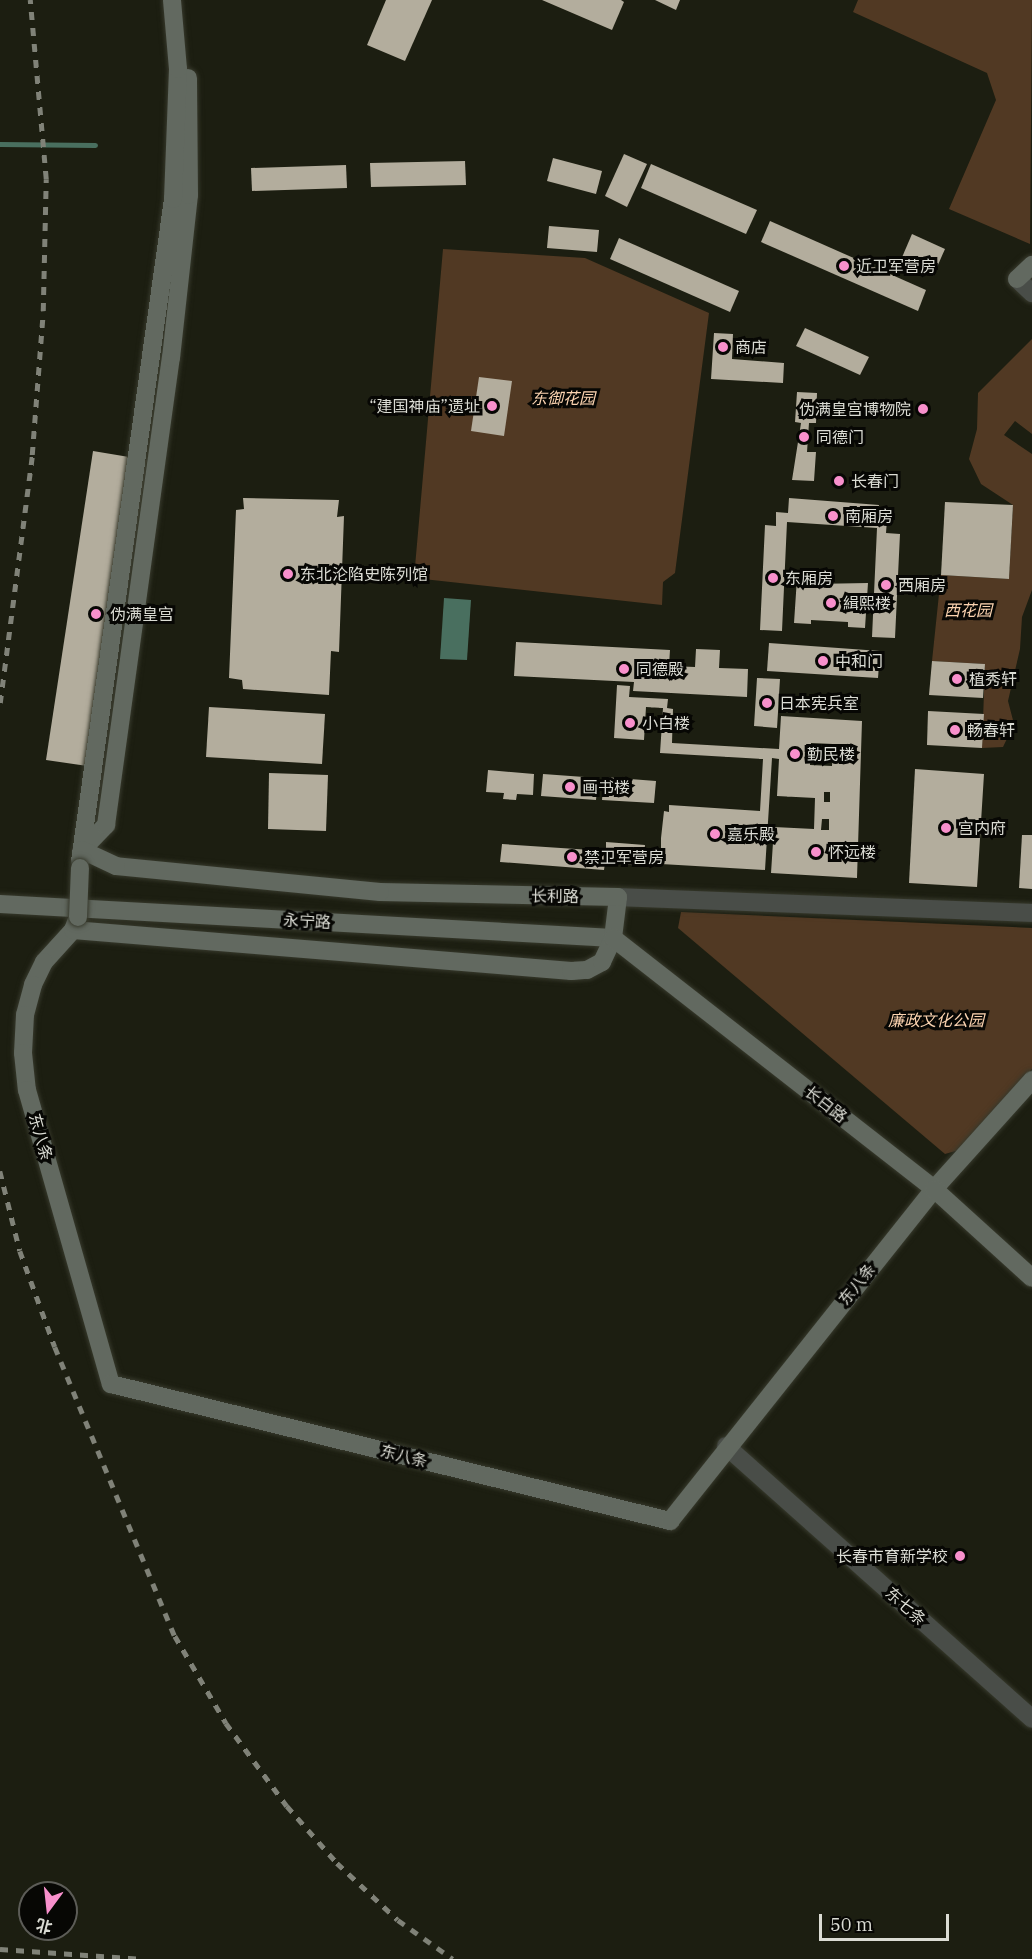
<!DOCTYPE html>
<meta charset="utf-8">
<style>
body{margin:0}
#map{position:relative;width:1032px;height:1959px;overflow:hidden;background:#1c1e11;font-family:"IBM Plex Serif","Noto Sans SC",serif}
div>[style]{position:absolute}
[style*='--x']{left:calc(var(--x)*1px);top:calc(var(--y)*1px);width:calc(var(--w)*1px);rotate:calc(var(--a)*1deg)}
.green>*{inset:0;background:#513923}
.water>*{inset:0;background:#496f5f}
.stream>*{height:5px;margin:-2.5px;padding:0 2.5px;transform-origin:2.5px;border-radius:2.5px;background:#496f5f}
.building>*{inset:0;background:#b3ad9d}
.roads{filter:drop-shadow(0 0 2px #37392c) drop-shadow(0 0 2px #37392c)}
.street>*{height:18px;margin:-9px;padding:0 9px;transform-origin:9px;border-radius:9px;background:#494d48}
.secondary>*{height:18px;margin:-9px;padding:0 9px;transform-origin:9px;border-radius:9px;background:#626960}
.rail>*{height:4.5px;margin-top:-2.25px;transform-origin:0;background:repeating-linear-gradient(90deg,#808278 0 8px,transparent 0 16px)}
.bridges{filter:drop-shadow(0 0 2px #37392c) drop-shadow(0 0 2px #37392c)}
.secondary-bridge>*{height:18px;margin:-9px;padding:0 9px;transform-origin:9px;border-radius:9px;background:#626960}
.dots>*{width:16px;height:16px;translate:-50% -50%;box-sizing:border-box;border:3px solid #070704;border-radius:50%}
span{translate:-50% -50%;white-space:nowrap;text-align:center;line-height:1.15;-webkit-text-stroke:6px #070704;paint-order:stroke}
.poi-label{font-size:16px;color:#dbdcd4}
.left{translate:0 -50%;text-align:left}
.right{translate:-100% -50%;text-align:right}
.park-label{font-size:16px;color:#fbd3b0;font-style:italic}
.street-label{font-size:16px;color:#dbdcd4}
.north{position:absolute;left:18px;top:1881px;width:60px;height:60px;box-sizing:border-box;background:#070704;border:2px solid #5c5c57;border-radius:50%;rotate:195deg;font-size:16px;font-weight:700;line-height:24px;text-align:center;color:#dbdcd4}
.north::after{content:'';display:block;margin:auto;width:21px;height:27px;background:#f890cc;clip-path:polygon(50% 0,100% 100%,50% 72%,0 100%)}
.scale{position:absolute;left:819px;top:1914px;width:130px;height:27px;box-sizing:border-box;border:3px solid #dbdcd4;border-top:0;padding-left:8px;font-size:18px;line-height:21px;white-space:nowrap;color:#dbdcd4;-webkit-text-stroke:4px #070704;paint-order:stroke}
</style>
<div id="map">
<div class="green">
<i style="clip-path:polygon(858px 0,1032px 0,1030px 244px,949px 209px,996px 100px,987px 73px,853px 12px)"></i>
<i style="clip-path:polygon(443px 249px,585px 258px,709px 313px,675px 573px,663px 582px,662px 605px,414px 578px)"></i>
<i style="clip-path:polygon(1032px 339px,1032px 434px,1015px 421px,1004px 435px,1032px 454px,1032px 590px,1022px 617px,1020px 649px,1008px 701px,1014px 724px,1003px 747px,982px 748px,985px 664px,932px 661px,941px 575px,1009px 579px,1013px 505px,981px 484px,969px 459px,977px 429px,978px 393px)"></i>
<i style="clip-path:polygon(681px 912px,1032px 928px,1032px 1069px,959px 1150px,945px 1154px,678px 928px)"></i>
</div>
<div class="water">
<i style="clip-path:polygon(444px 598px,471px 600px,467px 660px,440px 659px)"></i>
</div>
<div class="stream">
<i style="--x:0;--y:144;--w:95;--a:0.6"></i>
</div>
<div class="building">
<i style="clip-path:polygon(386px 0,432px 0,405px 61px,367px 45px)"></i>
<i style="clip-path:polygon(542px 0,621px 0,624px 2px,612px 30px)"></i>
<i style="clip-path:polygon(655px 0,680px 0,676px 10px)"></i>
<i style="clip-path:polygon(624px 154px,647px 164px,627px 207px,605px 196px)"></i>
<i style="clip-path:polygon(553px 158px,602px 171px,596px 194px,547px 181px)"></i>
<i style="clip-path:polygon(465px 161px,466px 185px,371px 187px,370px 163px)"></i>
<i style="clip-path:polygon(651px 164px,757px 210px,746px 234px,641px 188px)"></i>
<i style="clip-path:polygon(346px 165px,347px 188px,252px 191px,251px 168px)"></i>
<i style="clip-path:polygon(770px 221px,926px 290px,918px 311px,761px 242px)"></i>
<i style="clip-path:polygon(549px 226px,599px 230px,597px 252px,547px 248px)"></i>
<i style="clip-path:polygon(912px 234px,945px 249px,933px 276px,900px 262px)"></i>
<i style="clip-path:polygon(619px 238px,739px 291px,730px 312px,610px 259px)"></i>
<i style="clip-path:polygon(805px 328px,869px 357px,860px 375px,796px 346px)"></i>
<i style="clip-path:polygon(714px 333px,733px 334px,732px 359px,784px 363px,783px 383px,711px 379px)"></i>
<i style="clip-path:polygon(479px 377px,512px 381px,504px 436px,471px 431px)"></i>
<i style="clip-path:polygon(797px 392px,817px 393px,816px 423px,809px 423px,807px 452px,816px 452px,814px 481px,792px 480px,801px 423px,795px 422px)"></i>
<i style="clip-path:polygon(93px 451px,147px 460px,101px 768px,46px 760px)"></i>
<i style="clip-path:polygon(243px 498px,339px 500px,337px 517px,344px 516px,339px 652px,331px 651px,329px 695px,243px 689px,242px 680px,229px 678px,236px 510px,244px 509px)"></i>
<i style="clip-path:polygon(789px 498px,879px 505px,878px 519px,887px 520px,886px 533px,900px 534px,895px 638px,872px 637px,877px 528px,787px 522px,782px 631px,760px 630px,765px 525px,776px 526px,776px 512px,788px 513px)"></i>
<i style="clip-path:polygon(945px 502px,1013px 505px,1009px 579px,941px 575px)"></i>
<i style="clip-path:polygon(797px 578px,814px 579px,813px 584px,868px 583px,865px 628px,848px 627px,848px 622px,811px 620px,811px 624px,794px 623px)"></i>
<i style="clip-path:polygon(516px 642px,670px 650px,669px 666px,695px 667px,696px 649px,720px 650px,719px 668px,748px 669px,747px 697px,633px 691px,634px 682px,514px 676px)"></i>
<i style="clip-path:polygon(769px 643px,880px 651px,878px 678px,767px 671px)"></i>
<i style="clip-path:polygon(932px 661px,985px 664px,983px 698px,929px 695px)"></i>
<i style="clip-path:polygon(757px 678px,780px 679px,777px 728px,754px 726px)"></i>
<i style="clip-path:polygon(evenodd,617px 685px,630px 686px,629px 697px,668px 699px,667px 708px,673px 709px,672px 743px,779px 749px,781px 716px,862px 721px,857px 878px,771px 873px,774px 827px,814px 829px,815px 798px,777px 796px,779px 759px,772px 758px,765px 870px,661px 864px,661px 838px,664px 811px,669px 812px,669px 805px,760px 811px,763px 759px,660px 753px,663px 708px,646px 707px,644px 740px,614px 738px,617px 685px,811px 743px,833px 744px,832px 766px,810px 765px,811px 743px,617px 685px,824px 792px,830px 792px,830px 802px,824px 802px,824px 792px,617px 685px,822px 819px,829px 819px,829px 830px,821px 830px,822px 819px)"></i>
<i style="clip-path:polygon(209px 707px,325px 714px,322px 764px,206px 757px)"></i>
<i style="clip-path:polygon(928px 711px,984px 714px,982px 748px,927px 745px)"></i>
<i style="clip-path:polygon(915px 769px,984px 774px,977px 887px,909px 883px)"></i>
<i style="clip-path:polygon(488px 770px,534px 774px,533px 795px,517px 794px,516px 800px,503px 799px,504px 793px,486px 792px)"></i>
<i style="clip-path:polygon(269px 773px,328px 775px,326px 831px,268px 829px)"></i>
<i style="clip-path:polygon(543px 774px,598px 778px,596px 800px,541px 796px)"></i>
<i style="clip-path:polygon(604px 777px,656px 781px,654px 803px,602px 800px)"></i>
<i style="clip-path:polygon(1022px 835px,1032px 835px,1032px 889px,1019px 888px)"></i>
<i style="clip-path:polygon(606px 842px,645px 845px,643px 866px,605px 863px,604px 870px,500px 862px,502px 844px,606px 851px)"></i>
</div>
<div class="roads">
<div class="street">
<i style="--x:1017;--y:279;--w:21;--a:43"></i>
<i style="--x:618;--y:897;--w:414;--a:2.2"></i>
<i style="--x:726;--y:1446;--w:410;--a:41.7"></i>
</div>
<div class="secondary">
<i style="--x:1017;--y:279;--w:21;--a:-43"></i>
<i style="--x:82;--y:850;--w:35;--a:-46"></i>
<i style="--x:106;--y:825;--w:472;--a:-82.1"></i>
<i style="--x:171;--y:358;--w:164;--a:-83.7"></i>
<i style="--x:189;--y:195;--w:117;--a:-90.5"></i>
<i style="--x:80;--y:861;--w:669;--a:-82"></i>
<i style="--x:173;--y:199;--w:130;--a:-87.8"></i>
<i style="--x:178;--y:69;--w:69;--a:-95"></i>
<i style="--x:0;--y:904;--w:614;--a:3.17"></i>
<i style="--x:78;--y:917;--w:14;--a:111"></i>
<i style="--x:73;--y:930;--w:43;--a:132.2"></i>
<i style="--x:44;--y:962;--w:25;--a:116"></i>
<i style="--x:33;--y:985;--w:31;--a:105"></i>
<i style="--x:25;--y:1015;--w:38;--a:93"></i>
<i style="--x:23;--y:1053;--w:37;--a:84"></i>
<i style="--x:27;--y:1090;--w:306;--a:74.1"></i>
<i style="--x:111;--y:1384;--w:576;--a:13.77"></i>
<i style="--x:670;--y:1521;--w:424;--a:-51.5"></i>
<i style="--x:934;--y:1189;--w:147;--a:-48"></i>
<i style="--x:73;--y:930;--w:500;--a:4.7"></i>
<i style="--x:571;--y:971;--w:16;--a:-4"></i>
<i style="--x:587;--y:970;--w:17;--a:-28"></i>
<i style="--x:602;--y:962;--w:26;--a:-65"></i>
<i style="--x:613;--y:938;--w:41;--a:-83"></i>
<i style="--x:618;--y:897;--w:238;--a:-178.8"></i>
<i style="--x:380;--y:892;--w:265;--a:-174.4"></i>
<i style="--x:116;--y:866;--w:38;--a:-155"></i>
<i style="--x:613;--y:938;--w:407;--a:38"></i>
<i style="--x:934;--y:1189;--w:132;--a:42.2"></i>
</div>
</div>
<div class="rail">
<i style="--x:0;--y:703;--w:250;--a:-82.6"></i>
<i style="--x:32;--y:455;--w:144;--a:-85.6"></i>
<i style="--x:43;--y:311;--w:132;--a:-88.7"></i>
<i style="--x:46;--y:179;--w:180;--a:-95.1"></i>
<i style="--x:0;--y:1171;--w:82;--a:76"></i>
<i style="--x:20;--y:1251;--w:102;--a:70"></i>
<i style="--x:55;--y:1347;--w:313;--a:67.5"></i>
<i style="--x:175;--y:1636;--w:101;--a:59.6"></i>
<i style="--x:226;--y:1723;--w:103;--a:53.7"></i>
<i style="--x:287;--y:1806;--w:76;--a:48.7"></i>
<i style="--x:337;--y:1863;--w:83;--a:43.1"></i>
<i style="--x:398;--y:1920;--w:67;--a:35.3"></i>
<i style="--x:0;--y:1949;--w:144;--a:4"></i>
</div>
<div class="bridges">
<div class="secondary-bridge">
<i style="--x:78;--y:917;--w:49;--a:-87.7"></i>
</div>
</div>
<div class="dots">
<i style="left:844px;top:266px;background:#f890cc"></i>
<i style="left:723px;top:347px;background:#f890cc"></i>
<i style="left:492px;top:406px;background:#f890cc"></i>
<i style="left:923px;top:409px;background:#f890cc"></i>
<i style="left:804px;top:437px;background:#f890cc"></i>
<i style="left:839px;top:481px;background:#f890cc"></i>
<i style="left:833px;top:516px;background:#f890cc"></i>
<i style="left:288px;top:574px;background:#f890cc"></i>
<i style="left:773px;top:578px;background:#f890cc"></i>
<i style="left:886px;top:585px;background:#f890cc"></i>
<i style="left:831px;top:603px;background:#f890cc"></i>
<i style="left:96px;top:614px;background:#f890cc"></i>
<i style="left:823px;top:661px;background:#f890cc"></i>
<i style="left:624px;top:669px;background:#f890cc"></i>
<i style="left:957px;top:679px;background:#f890cc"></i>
<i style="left:767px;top:703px;background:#f890cc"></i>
<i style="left:630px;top:723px;background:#f890cc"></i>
<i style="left:955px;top:730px;background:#f890cc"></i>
<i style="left:795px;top:754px;background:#f890cc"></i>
<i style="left:570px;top:787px;background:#f890cc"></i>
<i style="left:946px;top:828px;background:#f890cc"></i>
<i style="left:715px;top:834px;background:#f890cc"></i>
<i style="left:816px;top:852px;background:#f890cc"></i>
<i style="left:572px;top:857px;background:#f890cc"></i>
<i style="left:960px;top:1556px;background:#f890cc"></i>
</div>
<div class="poi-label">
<span class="left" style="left:856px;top:266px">近卫军营房</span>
<span class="left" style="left:735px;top:347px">商店</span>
<span class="right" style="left:480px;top:406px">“建国神庙”遗址</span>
<span class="right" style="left:911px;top:409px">伪满皇宫博物院</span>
<span class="left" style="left:816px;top:437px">同德门</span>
<span class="left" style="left:851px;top:481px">长春门</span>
<span class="left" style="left:845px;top:516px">南厢房</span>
<span class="left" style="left:300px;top:574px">东北沦陷史陈列馆</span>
<span class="left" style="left:785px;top:578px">东厢房</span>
<span class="left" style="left:898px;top:585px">西厢房</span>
<span class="left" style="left:843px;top:603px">緝熙楼</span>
<span class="left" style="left:110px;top:614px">伪满皇宫</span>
<span class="left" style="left:835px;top:661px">中和门</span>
<span class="left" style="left:636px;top:669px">同德殿</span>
<span class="left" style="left:969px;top:679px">植秀轩</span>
<span class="left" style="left:779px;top:703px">日本宪兵室</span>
<span class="left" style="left:642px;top:723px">小白楼</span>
<span class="left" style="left:967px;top:730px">畅春轩</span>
<span class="left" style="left:807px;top:754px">勤民楼</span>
<span class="left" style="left:582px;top:787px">画书楼</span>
<span class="left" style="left:958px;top:828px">宫内府</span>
<span class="left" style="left:727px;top:834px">嘉乐殿</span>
<span class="left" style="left:828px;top:852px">怀远楼</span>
<span class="left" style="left:584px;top:857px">禁卫军营房</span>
<span class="right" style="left:948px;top:1556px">长春市育新学校</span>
</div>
<div class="park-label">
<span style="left:563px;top:398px">东御花园</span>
<span style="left:968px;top:610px">西花园</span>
<span style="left:936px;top:1020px">廉政文化公园</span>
</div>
<div class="street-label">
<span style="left:555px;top:896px;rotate:1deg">长利路</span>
<span style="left:307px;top:921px;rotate:3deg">永宁路</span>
<span style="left:826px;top:1104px;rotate:38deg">长白路</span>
<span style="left:41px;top:1137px;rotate:74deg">东八条</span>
<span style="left:857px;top:1284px;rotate:-51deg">东八条</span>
<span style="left:404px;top:1456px;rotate:14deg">东八条</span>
<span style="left:906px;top:1606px;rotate:42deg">东七条</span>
</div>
<div class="north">北</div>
<div class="scale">50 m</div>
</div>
